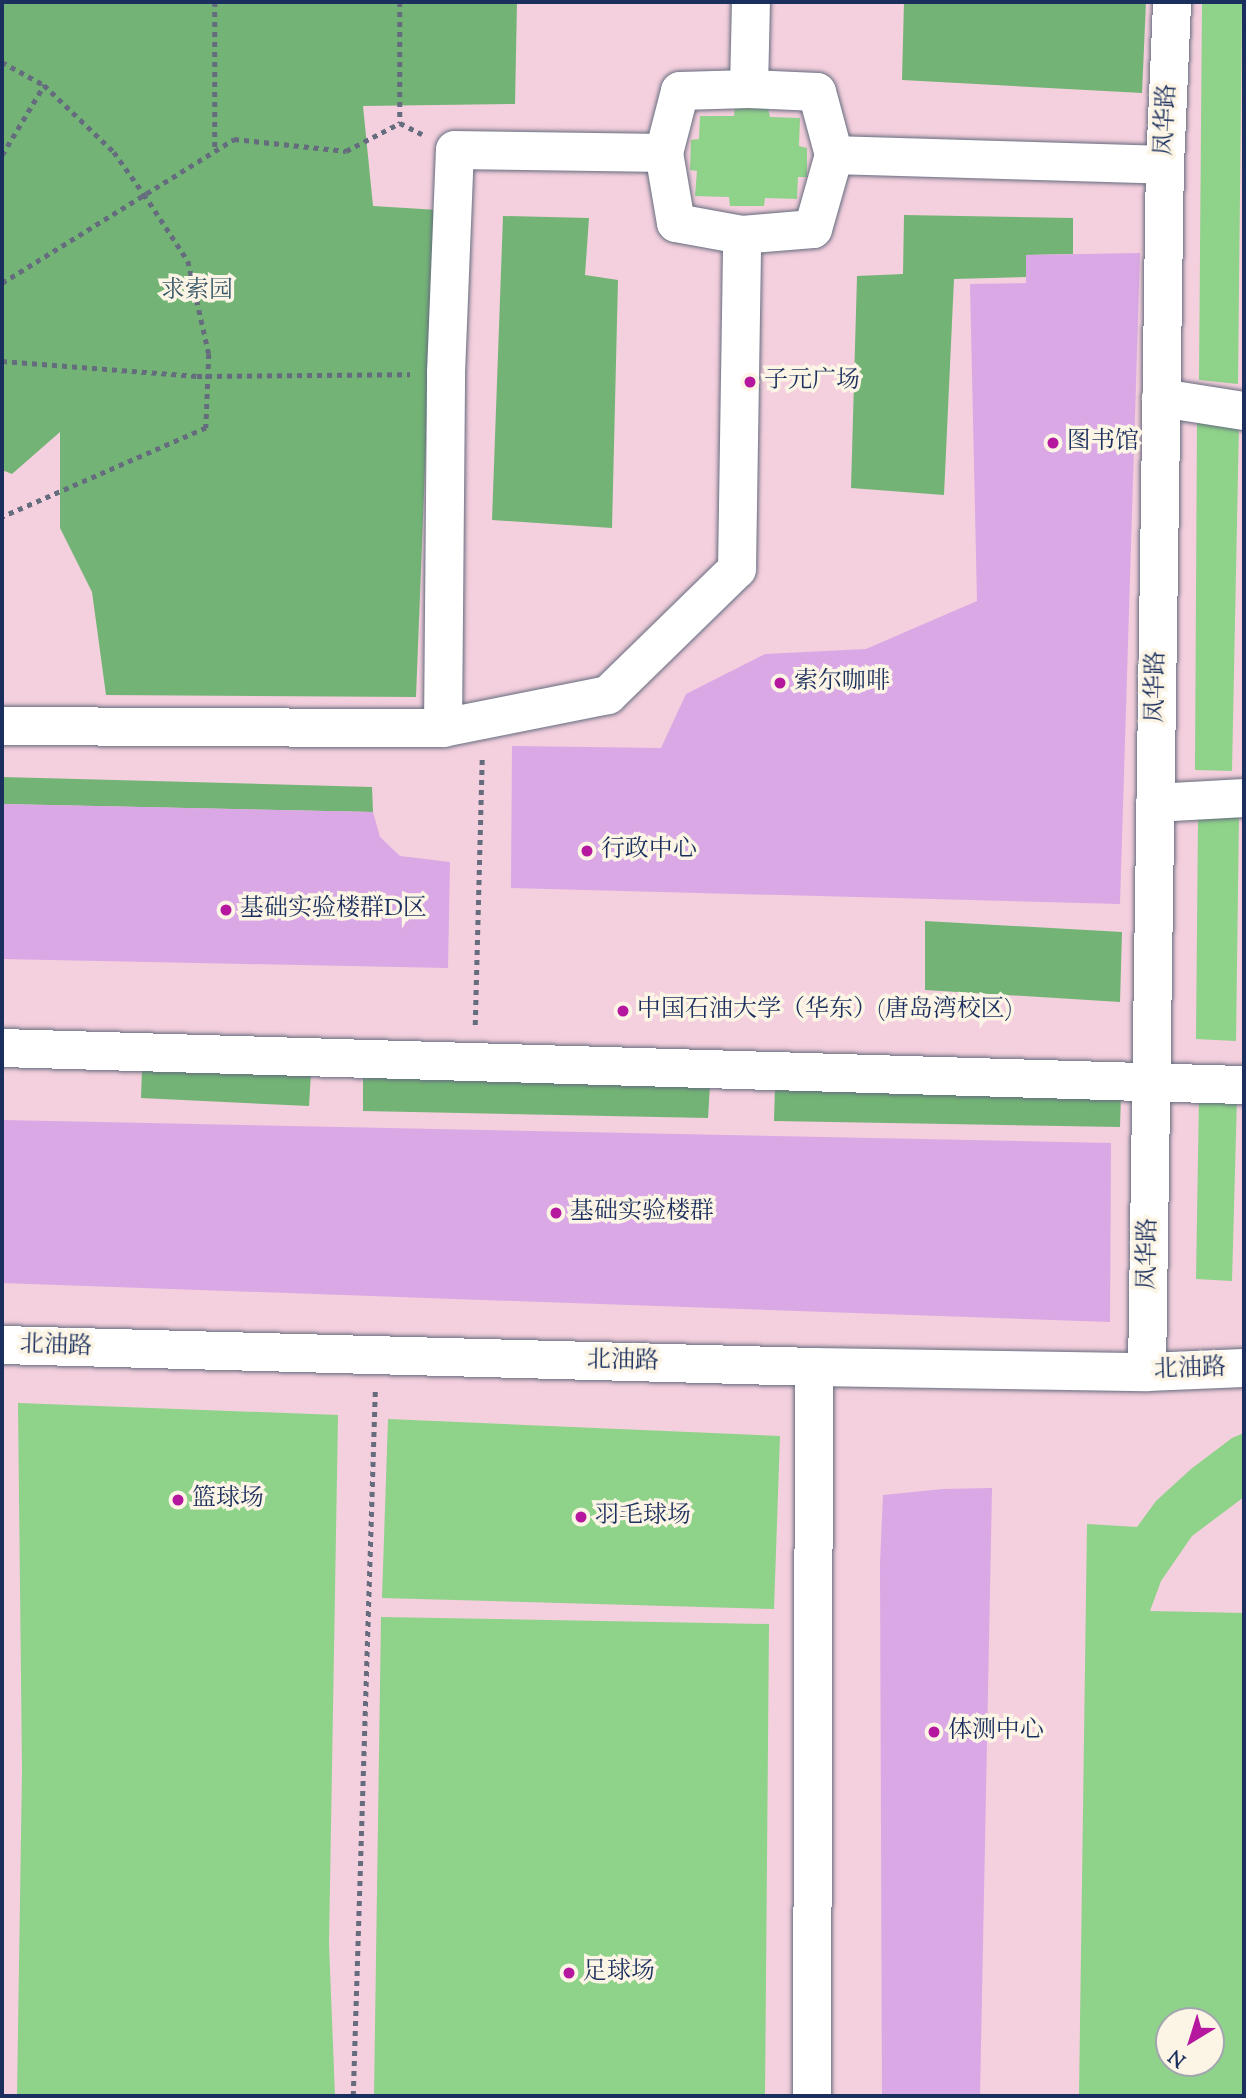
<!DOCTYPE html>
<meta charset="utf-8">
<style>
body{margin:0}
#map{position:relative;width:1246px;height:2098px;overflow:hidden;background:#eddcba;font-family:"Sorts Mill Goudy","Noto Serif SC",serif}
div>[style]{position:absolute}
[style*='--x']{left:calc(var(--x)*1px);top:calc(var(--y)*1px);width:calc(var(--w)*1px);rotate:calc(var(--a)*1deg)}
.built>*{inset:0;background:#f4cfdd}
.green>*{inset:0;background:#8fd28a}
.forest>*{inset:0;background:#73b476}
.building>*{inset:0;background:#d9a8e5}
.path>*{height:4.5px;margin-top:-2.25px;transform-origin:0;background:repeating-linear-gradient(90deg,#646c7e 0 5px,transparent 0 10px)}
.roads{filter:drop-shadow(0 0 2px #646c7e) drop-shadow(0 0 2px #646c7e)}
.minor>*{height:38px;margin:-19px;padding:0 19px;transform-origin:19px;border-radius:19px;background:#fff}
.dots>*{width:19px;height:19px;translate:-50% -50%;box-sizing:border-box;border:4px solid #fcf5e5;border-radius:50%}
span{translate:-50% -50%;white-space:nowrap;text-align:center;line-height:1.15;-webkit-text-stroke:7px #fcf5e5;paint-order:stroke}
.street-label{font-size:24px;color:#1b2f5e}
.park-label{font-size:24px;color:#385869}
.poi-label{font-size:24px;color:#1b2f5e}
.left{translate:0 -50%;text-align:left}
.frame{position:absolute;inset:0;border:4px solid #1b2f5e;pointer-events:none}
.north{position:absolute;left:1155px;top:2007px;width:70px;height:70px;box-sizing:border-box;background:#fcf5e5;border:2px solid #a2a6af;border-radius:50%;rotate:218deg;font-size:19px;font-weight:700;line-height:28px;text-align:center;color:#1b2f5e}
.north::after{content:'';display:block;margin:auto;width:24px;height:32px;background:#b5179e;clip-path:polygon(50% 0,100% 100%,50% 72%,0 100%)}
</style>
<div id="map">
<div class="built">
<i style="clip-path:polygon(evenodd,2px 2px,1244px 2px,1244px 2096px,2px 2096px,2px 2px,1169px 2021px,1211px 2021px,1211px 2063px,1169px 2063px,1169px 2021px)"></i>
</div>
<div class="green">
<i style="clip-path:polygon(1202px 2px,1242px 2px,1238px 384px,1199px 380px)"></i>
<i style="clip-path:polygon(735px 107px,768px 108px,770px 117px,800px 118px,799px 146px,807px 148px,807px 177px,798px 177px,797px 199px,765px 198px,764px 206px,730px 206px,729px 197px,695px 196px,697px 171px,690px 170px,691px 140px,699px 139px,700px 116px,734px 116px)"></i>
<i style="clip-path:polygon(1197px 420px,1239px 422px,1232px 771px,1195px 770px)"></i>
<i style="clip-path:polygon(1239px 814px,1236px 1041px,1196px 1039px,1198px 818px)"></i>
<i style="clip-path:polygon(1199px 1096px,1237px 1097px,1232px 1281px,1196px 1279px)"></i>
<i style="clip-path:polygon(18px 1403px,338px 1415px,329px 1944px,335px 2096px,17px 2096px,22px 1770px)"></i>
<i style="clip-path:polygon(388px 1419px,780px 1436px,774px 1609px,382px 1598px)"></i>
<i style="clip-path:polygon(evenodd,1244px 1433px,1244px 1497px,1192px 1536px,1161px 1581px,1150px 1611px,1244px 1613px,1244px 2096px,1079px 2096px,1087px 1524px,1137px 1527px,1156px 1501px,1191px 1469px,1232px 1438px,1244px 1433px,1169px 2021px,1211px 2021px,1211px 2063px,1169px 2063px,1169px 2021px)"></i>
<i style="clip-path:polygon(381px 1617px,769px 1624px,765px 2096px,374px 2096px)"></i>
</div>
<div class="forest">
<i style="clip-path:polygon(2px 2px,517px 2px,515px 104px,363px 106px,373px 206px,438px 210px,430px 340px,416px 697px,106px 695px,92px 592px,60px 528px,60px 432px,12px 474px,2px 470px)"></i>
<i style="clip-path:polygon(904px 2px,1146px 2px,1142px 93px,902px 80px)"></i>
<i style="clip-path:polygon(904px 215px,1073px 218px,1073px 254px,1026px 255px,1026px 277px,954px 279px,944px 495px,851px 488px,857px 276px,903px 274px)"></i>
<i style="clip-path:polygon(503px 216px,589px 218px,585px 275px,618px 280px,612px 528px,492px 520px)"></i>
<i style="clip-path:polygon(2px 777px,372px 787px,373px 812px,2px 804px)"></i>
<i style="clip-path:polygon(925px 921px,1122px 932px,1120px 1002px,925px 990px)"></i>
<i style="clip-path:polygon(142px 1068px,311px 1073px,309px 1106px,141px 1098px)"></i>
<i style="clip-path:polygon(363px 1076px,710px 1085px,708px 1118px,363px 1111px)"></i>
<i style="clip-path:polygon(775px 1086px,1121px 1094px,1120px 1127px,774px 1121px)"></i>
</div>
<div class="building">
<i style="clip-path:polygon(1140px 253px,1120px 904px,511px 888px,512px 746px,661px 748px,686px 694px,765px 654px,866px 649px,977px 601px,970px 284px,1026px 283px,1026px 255px)"></i>
<i style="clip-path:polygon(2px 804px,373px 812px,380px 837px,400px 856px,450px 862px,448px 968px,2px 959px)"></i>
<i style="clip-path:polygon(2px 1120px,1111px 1143px,1110px 1322px,2px 1283px)"></i>
<i style="clip-path:polygon(992px 1488px,980px 2096px,882px 2096px,880px 1564px,883px 1495px,943px 1489px)"></i>
</div>
<div class="path">
<i style="--x:215;--y:2;--w:147;--a:90"></i>
<i style="--x:400;--y:2;--w:121;--a:90"></i>
<i style="--x:400;--y:123;--w:25;--a:27"></i>
<i style="--x:2;--y:62;--w:48;--a:28.7"></i>
<i style="--x:44;--y:85;--w:97;--a:43.7"></i>
<i style="--x:114;--y:152;--w:52;--a:54.5"></i>
<i style="--x:144;--y:194;--w:80;--a:56.7"></i>
<i style="--x:188;--y:261;--w:95;--a:77.3"></i>
<i style="--x:209;--y:354;--w:74;--a:92.3"></i>
<i style="--x:206;--y:428;--w:223;--a:156.4"></i>
<i style="--x:2;--y:155;--w:82;--a:-59"></i>
<i style="--x:2;--y:283;--w:273;--a:-31.8"></i>
<i style="--x:234;--y:139;--w:113;--a:6.1"></i>
<i style="--x:346;--y:151;--w:61;--a:-27.4"></i>
<i style="--x:2;--y:361;--w:196;--a:4.4"></i>
<i style="--x:197;--y:376;--w:213;--a:-0.5"></i>
<i style="--x:475;--y:1025;--w:267;--a:-88.5"></i>
<i style="--x:353;--y:2096;--w:705;--a:-88.21"></i>
</div>
<div class="roads">
<div class="minor">
<i style="--x:749;--y:89;--w:68;--a:2.5"></i>
<i style="--x:817;--y:92;--w:65;--a:74.9"></i>
<i style="--x:834;--y:155;--w:77;--a:105.8"></i>
<i style="--x:813;--y:229;--w:71;--a:175.2"></i>
<i style="--x:742;--y:235;--w:67;--a:-169.7"></i>
<i style="--x:676;--y:223;--w:71;--a:-99.7"></i>
<i style="--x:664;--y:153;--w:64;--a:-75.5"></i>
<i style="--x:680;--y:91;--w:69;--a:-1.7"></i>
<i style="--x:749;--y:89;--w:87;--a:-88.7"></i>
<i style="--x:834;--y:155;--w:331;--a:1.7"></i>
<i style="--x:1161;--y:398;--w:84;--a:8.9"></i>
<i style="--x:2;--y:726;--w:441;--a:0.3"></i>
<i style="--x:443;--y:728;--w:168;--a:-11.3"></i>
<i style="--x:608;--y:695;--w:180;--a:-44.3"></i>
<i style="--x:737;--y:569;--w:334;--a:-89.1"></i>
<i style="--x:443;--y:728;--w:355;--a:-89.5"></i>
<i style="--x:446;--y:373;--w:223;--a:-87.7"></i>
<i style="--x:455;--y:150;--w:209;--a:0.8"></i>
<i style="--x:1155;--y:803;--w:89;--a:-3.2"></i>
<i style="--x:2;--y:1048;--w:1243;--a:1.71"></i>
<i style="--x:2;--y:1345;--w:812;--a:1.55"></i>
<i style="--x:814;--y:1367;--w:333;--a:0.9"></i>
<i style="--x:1147;--y:1372;--w:97;--a:-2.4"></i>
<i style="--x:1147;--y:1372;--w:1207;--a:-89.15"></i>
<i style="--x:1165;--y:165;--w:163;--a:-87.5"></i>
<i style="--x:812;--y:2096;--w:729;--a:-89.84"></i>
</div>
</div>
<div class="dots">
<i style="left:750px;top:382px;background:#b5179e"></i>
<i style="left:1053px;top:443px;background:#b5179e"></i>
<i style="left:780px;top:683px;background:#b5179e"></i>
<i style="left:587px;top:851px;background:#b5179e"></i>
<i style="left:226px;top:910px;background:#b5179e"></i>
<i style="left:623px;top:1011px;background:#b5179e"></i>
<i style="left:556px;top:1213px;background:#b5179e"></i>
<i style="left:178px;top:1500px;background:#b5179e"></i>
<i style="left:581px;top:1517px;background:#b5179e"></i>
<i style="left:934px;top:1732px;background:#b5179e"></i>
<i style="left:569px;top:1973px;background:#b5179e"></i>
</div>
<div class="street-label">
<span style="left:1167px;top:120px;rotate:-87deg">凤华路</span>
<span style="left:1157px;top:687px;rotate:-89deg">凤华路</span>
<span style="left:1149px;top:1254px;rotate:-89deg">凤华路</span>
<span style="left:56px;top:1347px;rotate:2deg">北油路</span>
<span style="left:623px;top:1362px;rotate:1deg">北油路</span>
<span style="left:1190px;top:1370px;rotate:-2deg">北油路</span>
</div>
<div class="park-label">
<span style="left:197px;top:292px">求索园</span>
</div>
<div class="poi-label">
<span class="left" style="left:764px;top:382px">子元广场</span>
<span class="left" style="left:1067px;top:443px">图书馆</span>
<span class="left" style="left:794px;top:683px">索尔咖啡</span>
<span class="left" style="left:601px;top:851px">行政中心</span>
<span class="left" style="left:240px;top:910px">基础实验楼群D区</span>
<span class="left" style="left:637px;top:1011px">中国石油大学（华东）(唐岛湾校区)</span>
<span class="left" style="left:570px;top:1213px">基础实验楼群</span>
<span class="left" style="left:192px;top:1500px">篮球场</span>
<span class="left" style="left:595px;top:1517px">羽毛球场</span>
<span class="left" style="left:948px;top:1732px">体测中心</span>
<span class="left" style="left:583px;top:1973px">足球场</span>
</div>
<div class="frame"></div>
<div class="north">N</div>
</div>
